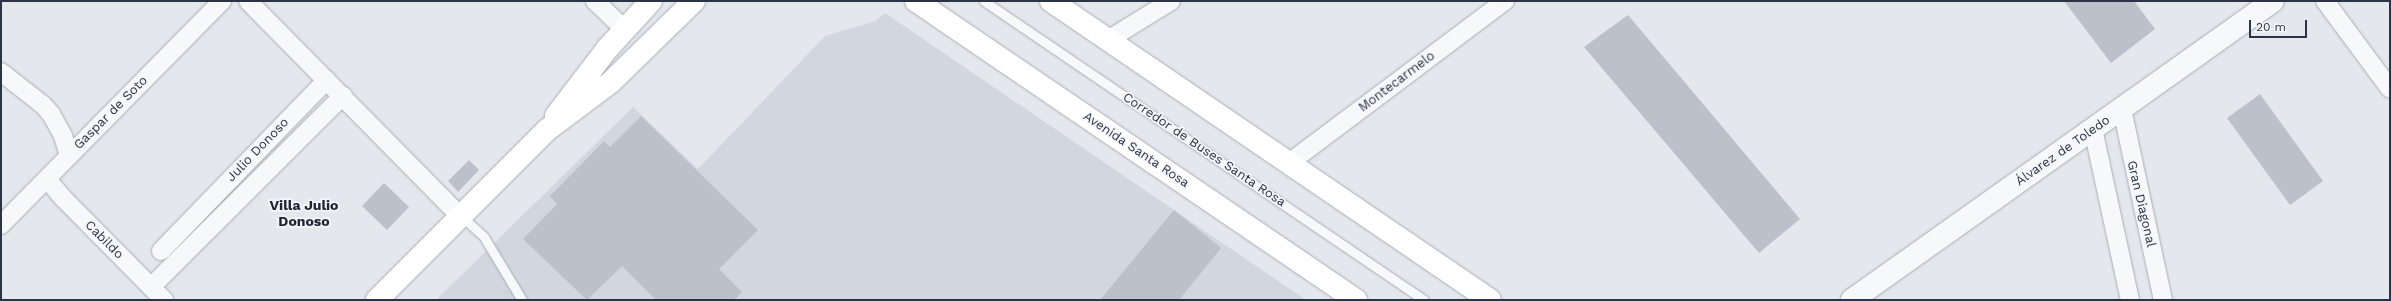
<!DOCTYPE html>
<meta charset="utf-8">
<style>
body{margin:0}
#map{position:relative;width:2391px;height:301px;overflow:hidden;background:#e4e7ec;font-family:"Work Sans",sans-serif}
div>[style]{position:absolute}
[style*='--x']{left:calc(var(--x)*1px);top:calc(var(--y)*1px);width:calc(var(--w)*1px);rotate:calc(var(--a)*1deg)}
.built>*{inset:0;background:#d2d6de}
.building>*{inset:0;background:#bbc0ca}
.roads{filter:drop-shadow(0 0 1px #a9aeb7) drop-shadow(0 0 1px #a9aeb7)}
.service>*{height:9px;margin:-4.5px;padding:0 4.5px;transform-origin:4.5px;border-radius:4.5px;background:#f7f8fa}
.minor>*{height:18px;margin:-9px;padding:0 9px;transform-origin:9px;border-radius:9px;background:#f7f8fa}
.tertiary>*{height:22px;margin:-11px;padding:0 11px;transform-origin:11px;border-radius:11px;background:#f7f8fa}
.secondary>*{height:22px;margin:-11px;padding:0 11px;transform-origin:11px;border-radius:11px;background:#fff}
.primary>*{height:22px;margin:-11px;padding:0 11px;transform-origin:11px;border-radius:11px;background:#fff}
span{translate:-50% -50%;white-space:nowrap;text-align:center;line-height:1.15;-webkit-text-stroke:3.5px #f4f6f9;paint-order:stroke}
.street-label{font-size:13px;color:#2b3445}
.neighbourhood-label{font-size:14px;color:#1d2536;font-weight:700}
.frame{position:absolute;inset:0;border:2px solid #2b3445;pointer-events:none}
.scale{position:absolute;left:2249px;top:20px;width:58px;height:18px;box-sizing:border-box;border:2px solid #2b3445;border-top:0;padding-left:5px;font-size:12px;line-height:14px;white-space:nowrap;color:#2b3445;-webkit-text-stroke:3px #f4f6f9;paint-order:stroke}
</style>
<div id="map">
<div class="built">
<i style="clip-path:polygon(885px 13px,1306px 300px,436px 300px,633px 107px,698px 169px,825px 36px,876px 21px)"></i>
</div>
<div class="building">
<i style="clip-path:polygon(2064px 1px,2134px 1px,2155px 29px,2111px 63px)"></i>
<i style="clip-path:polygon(1628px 15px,1800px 219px,1759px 253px,1584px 47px)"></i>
<i style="clip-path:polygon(2260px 94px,2323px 181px,2290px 205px,2227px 118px)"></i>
<i style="clip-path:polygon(641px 116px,758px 230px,719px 269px,742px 292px,734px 300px,656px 300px,622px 266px,587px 300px,523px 239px,557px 204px,550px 196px,604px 141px,610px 147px)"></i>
<i style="clip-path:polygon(469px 160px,479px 170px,458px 192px,448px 181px)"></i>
<i style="clip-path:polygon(384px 183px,409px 207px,387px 230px,362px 206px)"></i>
<i style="clip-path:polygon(1174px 210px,1221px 248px,1179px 300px,1100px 300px)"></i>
</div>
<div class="roads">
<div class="service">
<i style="--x:984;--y:1;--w:532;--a:34.2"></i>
<i style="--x:461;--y:216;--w:31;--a:42"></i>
<i style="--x:484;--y:237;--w:74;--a:58.9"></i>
</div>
<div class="minor">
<i style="--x:248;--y:1;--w:302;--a:45.4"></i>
<i style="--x:595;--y:1;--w:40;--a:44"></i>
<i style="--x:2325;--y:1;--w:109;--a:53.5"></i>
<i style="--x:1108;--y:40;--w:74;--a:-31.8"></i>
<i style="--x:1;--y:72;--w:53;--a:38.2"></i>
<i style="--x:43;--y:105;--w:12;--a:48"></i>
<i style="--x:51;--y:114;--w:25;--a:61"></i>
<i style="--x:63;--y:136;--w:21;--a:73"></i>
<i style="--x:2122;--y:109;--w:195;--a:77.9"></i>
<i style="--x:2093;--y:129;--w:175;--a:77.8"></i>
<i style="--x:1289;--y:163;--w:270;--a:-36.9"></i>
<i style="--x:47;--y:179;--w:25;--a:50"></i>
<i style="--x:63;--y:198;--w:144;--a:45.3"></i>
<i style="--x:1;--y:225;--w:315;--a:-45.4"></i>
<i style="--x:161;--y:251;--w:238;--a:-45.9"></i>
<i style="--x:151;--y:287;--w:271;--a:-44.9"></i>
</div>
<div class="tertiary">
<i style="--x:1852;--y:300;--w:516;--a:-35.38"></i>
</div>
<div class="secondary">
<i style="--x:556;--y:116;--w:84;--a:-52.7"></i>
<i style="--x:607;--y:49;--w:65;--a:-47.5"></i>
<i style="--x:377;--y:300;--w:240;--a:-45"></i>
<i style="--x:547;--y:130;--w:80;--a:-36.9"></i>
<i style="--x:611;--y:82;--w:116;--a:-44.3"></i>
</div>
<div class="primary">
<i style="--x:916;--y:1;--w:532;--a:34.2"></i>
<i style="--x:1051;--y:1;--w:531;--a:34.26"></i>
</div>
</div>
<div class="street-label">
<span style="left:1397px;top:82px;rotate:-37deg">Montecarmelo</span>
<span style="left:111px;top:113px;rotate:-45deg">Gaspar de Soto</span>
<span style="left:258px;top:150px;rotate:-46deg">Julio Donoso</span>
<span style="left:1136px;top:150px;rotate:34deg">Avenida Santa Rosa</span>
<span style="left:1204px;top:150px;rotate:34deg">Corredor de Buses Santa Rosa</span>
<span style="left:2063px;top:151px;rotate:-35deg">Álvarez de Toledo</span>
<span style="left:2141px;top:204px;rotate:77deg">Gran Diagonal</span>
<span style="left:104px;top:240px;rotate:45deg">Cabildo</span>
</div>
<div class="neighbourhood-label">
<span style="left:304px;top:213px">Villa Julio<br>Donoso</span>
</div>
<div class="frame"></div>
<div class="scale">20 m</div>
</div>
